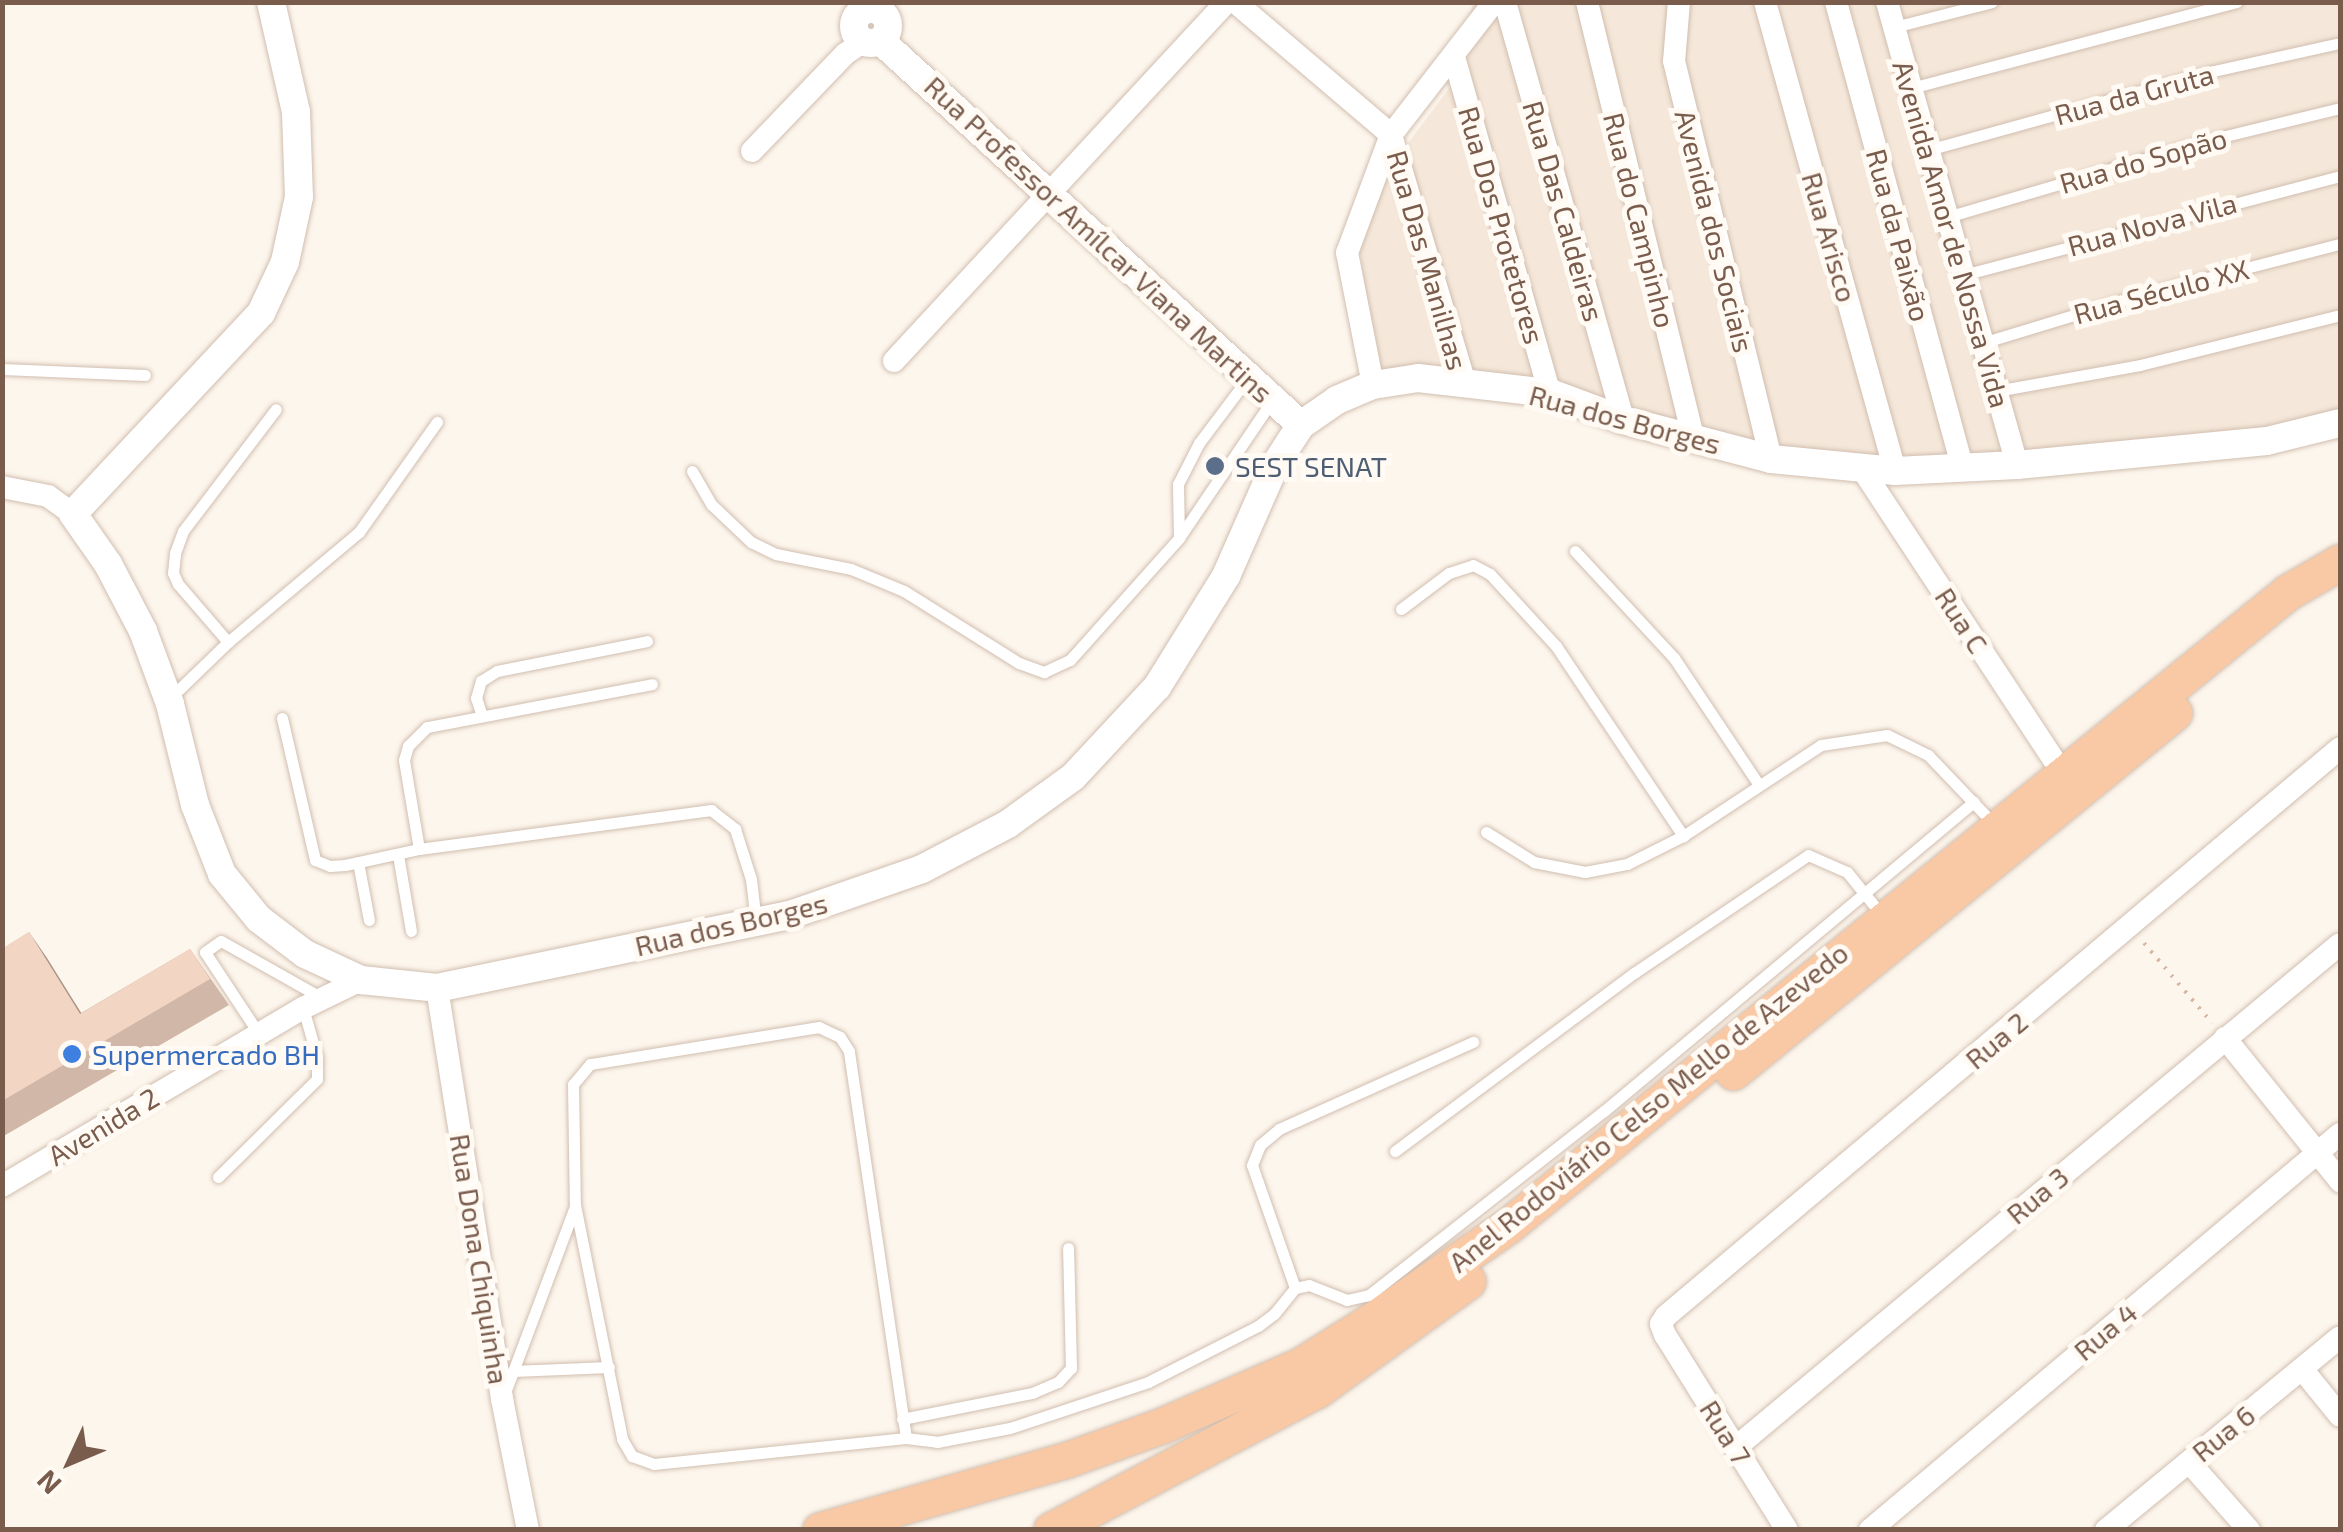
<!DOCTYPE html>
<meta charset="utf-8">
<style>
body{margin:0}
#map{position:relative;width:2343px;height:1532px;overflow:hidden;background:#fdf6ec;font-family:"Exo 2",sans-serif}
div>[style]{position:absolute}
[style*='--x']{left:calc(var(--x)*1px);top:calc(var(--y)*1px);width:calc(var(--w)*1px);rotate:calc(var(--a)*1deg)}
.residential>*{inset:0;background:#f5e8da}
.path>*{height:4px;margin-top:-2px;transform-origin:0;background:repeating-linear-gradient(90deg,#d9b8a5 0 2.5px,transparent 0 10.5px)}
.roads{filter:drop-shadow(0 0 2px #d1beb0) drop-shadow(0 0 2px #d1beb0)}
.service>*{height:11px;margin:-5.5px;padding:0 5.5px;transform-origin:5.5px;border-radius:5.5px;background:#fff}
.minor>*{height:22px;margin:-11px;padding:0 11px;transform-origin:11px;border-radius:11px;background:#fff}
.tertiary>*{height:28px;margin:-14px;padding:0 14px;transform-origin:14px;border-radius:14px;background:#fff}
.tertiary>.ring{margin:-14px;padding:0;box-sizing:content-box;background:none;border:28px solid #fff;border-radius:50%}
.trunk>*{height:35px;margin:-17.5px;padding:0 17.5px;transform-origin:17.5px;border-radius:17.5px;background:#f9c8a4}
.wall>*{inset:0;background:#d1b7a8}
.shaded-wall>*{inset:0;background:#aa9588}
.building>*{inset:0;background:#f3d5c3}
.dots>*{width:28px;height:28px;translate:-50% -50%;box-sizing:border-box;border:5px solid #fffaf3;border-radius:50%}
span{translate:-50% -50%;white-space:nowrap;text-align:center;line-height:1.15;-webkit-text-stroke:10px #fffaf3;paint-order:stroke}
.street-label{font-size:28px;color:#7a5c4d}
.service-label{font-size:28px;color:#4e5e75}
.left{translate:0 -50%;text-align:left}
.shop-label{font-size:28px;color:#366cbe}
.frame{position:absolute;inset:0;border:5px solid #7a5c4d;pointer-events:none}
.north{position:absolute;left:20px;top:1412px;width:100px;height:100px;-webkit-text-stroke:8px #fffaf3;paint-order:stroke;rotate:226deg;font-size:28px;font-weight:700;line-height:40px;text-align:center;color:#7a5c4d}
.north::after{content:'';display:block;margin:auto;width:35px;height:45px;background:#7a5c4d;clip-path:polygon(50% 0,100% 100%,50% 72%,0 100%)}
</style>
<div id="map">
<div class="residential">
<i style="clip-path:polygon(1473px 3px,2340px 3px,2340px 420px,1882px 469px,1471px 377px,1378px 382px,1355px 214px,1456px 79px)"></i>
</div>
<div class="path">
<i style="--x:2144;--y:943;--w:105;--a:49.6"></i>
</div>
<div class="roads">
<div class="service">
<i style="--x:1894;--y:27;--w:101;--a:-14.3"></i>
<i style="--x:1911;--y:88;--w:337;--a:-14.8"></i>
<i style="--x:1928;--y:150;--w:292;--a:-15.5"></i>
<i style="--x:2209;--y:72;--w:134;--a:-12.5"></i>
<i style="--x:1947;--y:217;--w:273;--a:-16.4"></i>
<i style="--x:2209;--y:140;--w:135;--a:-13.7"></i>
<i style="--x:1963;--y:275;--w:390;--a:-14.7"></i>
<i style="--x:1982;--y:343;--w:158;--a:-16.9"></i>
<i style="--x:2133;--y:297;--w:214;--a:-14.4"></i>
<i style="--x:2;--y:369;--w:143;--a:2.4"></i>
<i style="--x:1996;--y:391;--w:146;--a:-10.2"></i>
<i style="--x:2140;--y:365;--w:206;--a:-14"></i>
<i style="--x:692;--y:471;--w:39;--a:60"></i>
<i style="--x:712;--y:505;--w:54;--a:43.5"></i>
<i style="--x:751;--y:542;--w:28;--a:26"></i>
<i style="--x:776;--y:554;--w:76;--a:11.3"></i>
<i style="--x:851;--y:569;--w:57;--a:22.5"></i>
<i style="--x:904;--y:591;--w:136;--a:32.1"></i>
<i style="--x:1019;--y:663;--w:27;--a:20"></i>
<i style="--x:1044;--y:672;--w:29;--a:-25"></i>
<i style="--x:1070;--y:660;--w:164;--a:-48.2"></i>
<i style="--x:1179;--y:538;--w:168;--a:-55.9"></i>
<i style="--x:1179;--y:538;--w:54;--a:-91.1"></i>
<i style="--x:1178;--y:484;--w:46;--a:-62.9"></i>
<i style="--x:1199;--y:443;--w:81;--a:-53"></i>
<i style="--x:1575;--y:551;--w:146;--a:47.2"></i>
<i style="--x:1674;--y:658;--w:153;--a:56.2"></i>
<i style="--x:1401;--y:609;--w:60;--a:-36.9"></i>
<i style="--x:1449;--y:573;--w:25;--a:-18"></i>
<i style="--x:1473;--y:565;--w:19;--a:28"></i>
<i style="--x:1490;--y:574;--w:98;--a:47.5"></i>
<i style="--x:1556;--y:646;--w:229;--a:56.2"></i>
<i style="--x:1683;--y:836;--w:165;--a:-33.4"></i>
<i style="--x:1821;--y:745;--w:67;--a:-8.6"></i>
<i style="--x:1887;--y:735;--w:46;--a:26"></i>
<i style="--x:1928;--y:755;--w:94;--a:46.3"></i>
<i style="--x:228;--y:642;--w:77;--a:-130.8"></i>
<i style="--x:178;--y:584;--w:12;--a:-114"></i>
<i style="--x:173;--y:573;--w:20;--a:-84"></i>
<i style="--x:175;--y:553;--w:23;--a:-70"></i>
<i style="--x:183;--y:531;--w:153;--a:-52.7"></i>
<i style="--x:169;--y:699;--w:82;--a:-44"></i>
<i style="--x:228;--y:642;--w:171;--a:-40"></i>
<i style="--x:359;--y:532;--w:135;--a:-54.7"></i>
<i style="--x:482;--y:716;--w:19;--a:-108"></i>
<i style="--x:476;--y:698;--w:18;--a:-74"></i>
<i style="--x:481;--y:681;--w:19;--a:-32"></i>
<i style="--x:497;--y:671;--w:153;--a:-11.3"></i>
<i style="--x:282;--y:718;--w:146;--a:76.9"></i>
<i style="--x:315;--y:860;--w:16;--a:22"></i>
<i style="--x:330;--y:866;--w:15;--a:-4"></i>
<i style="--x:345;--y:865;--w:76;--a:-12.2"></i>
<i style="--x:419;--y:849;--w:295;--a:-7.6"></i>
<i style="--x:711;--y:810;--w:31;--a:38"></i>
<i style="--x:735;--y:829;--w:52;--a:72.3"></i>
<i style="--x:751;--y:879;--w:43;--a:83.4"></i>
<i style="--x:1486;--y:832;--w:57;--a:32"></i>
<i style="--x:1534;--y:862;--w:52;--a:11.1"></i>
<i style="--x:1585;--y:872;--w:43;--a:-10.8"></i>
<i style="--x:1627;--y:864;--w:63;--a:-26.6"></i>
<i style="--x:419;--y:849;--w:90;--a:-99.6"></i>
<i style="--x:404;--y:760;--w:15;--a:-74"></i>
<i style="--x:408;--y:746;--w:27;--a:-45"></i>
<i style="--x:427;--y:727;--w:229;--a:-10.8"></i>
<i style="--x:398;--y:855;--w:77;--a:80.3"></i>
<i style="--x:358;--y:862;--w:59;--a:79.3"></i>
<i style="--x:259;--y:1034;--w:98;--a:-123.4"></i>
<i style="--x:205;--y:952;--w:19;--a:-35"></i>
<i style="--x:221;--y:941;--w:116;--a:29.4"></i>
<i style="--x:1395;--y:1151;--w:298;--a:-36.7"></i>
<i style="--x:1634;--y:973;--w:210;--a:-34.1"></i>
<i style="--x:1808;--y:855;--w:43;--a:23.6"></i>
<i style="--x:1847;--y:872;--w:54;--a:51"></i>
<i style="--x:218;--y:1177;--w:139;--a:-44.7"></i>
<i style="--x:317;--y:1079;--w:22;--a:-90"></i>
<i style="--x:317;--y:1057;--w:51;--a:-105.9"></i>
<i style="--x:1295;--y:1288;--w:130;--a:-109.3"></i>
<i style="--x:1252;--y:1165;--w:22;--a:-68"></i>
<i style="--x:1260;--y:1145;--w:25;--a:-40"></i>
<i style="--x:1279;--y:1129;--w:213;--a:-24.2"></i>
<i style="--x:513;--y:1371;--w:96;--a:-2.4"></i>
<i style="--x:506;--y:1390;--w:197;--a:-69.4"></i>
<i style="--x:902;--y:1419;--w:133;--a:-11.3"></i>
<i style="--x:1032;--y:1393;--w:28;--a:-23"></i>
<i style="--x:1058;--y:1382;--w:19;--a:-47"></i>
<i style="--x:1071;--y:1368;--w:120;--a:-91.4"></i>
<i style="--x:906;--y:1438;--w:391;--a:-98.4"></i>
<i style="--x:849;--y:1051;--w:17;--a:-123"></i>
<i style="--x:840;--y:1037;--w:23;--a:-155"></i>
<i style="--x:819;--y:1027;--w:232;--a:170.8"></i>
<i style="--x:590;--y:1064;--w:26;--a:130"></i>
<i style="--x:573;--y:1084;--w:121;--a:89.1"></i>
<i style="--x:575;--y:1205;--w:239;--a:78.6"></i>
<i style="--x:622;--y:1439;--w:20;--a:60"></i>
<i style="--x:632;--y:1456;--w:23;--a:20"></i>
<i style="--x:654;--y:1464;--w:253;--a:-5.9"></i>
<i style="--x:906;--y:1438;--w:31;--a:7"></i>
<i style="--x:937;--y:1442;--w:74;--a:-10.9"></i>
<i style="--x:1010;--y:1428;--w:145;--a:-18.4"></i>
<i style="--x:1148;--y:1382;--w:123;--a:-27"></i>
<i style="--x:1258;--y:1326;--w:20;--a:-37"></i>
<i style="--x:1274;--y:1314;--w:33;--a:-51"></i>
<i style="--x:1295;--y:1288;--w:14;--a:-12"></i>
<i style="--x:1309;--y:1285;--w:41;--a:21.5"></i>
<i style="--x:1347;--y:1300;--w:23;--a:-13"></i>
<i style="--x:1369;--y:1295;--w:298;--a:-38.1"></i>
<i style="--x:1604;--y:1111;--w:482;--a:-39.9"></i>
</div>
<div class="minor">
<i style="--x:1235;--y:2;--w:205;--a:40.4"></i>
<i style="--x:1391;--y:135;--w:260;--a:73.4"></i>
<i style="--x:1505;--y:2;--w:434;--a:74.2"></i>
<i style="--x:1587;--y:2;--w:449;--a:76.3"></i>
<i style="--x:1679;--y:2;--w:59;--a:94.8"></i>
<i style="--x:1674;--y:61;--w:410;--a:76.3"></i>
<i style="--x:1765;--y:2;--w:487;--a:74.5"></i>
<i style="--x:1836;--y:2;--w:482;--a:74.8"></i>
<i style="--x:1887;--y:2;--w:481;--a:74.3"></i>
<i style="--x:1454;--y:57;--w:349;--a:74.1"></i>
<i style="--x:752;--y:151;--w:134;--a:-46.2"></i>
<i style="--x:845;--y:54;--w:22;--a:-34"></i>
<i style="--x:894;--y:361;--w:490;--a:-47.2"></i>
<i style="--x:1373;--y:385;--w:135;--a:-101.1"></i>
<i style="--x:1347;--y:253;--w:126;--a:-69.6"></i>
<i style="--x:1391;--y:135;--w:168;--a:-52.2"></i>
<i style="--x:1862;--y:469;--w:363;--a:56.6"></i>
<i style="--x:2;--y:487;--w:47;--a:11.1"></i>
<i style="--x:48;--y:496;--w:31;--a:36"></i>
<i style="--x:437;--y:988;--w:416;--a:81"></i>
<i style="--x:502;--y:1399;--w:134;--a:78.8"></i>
<i style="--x:2225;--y:1038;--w:184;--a:51.2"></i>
<i style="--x:2;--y:1186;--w:350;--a:-30.6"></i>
<i style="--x:303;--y:1008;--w:64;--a:-25.8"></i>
<i style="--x:2302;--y:1369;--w:60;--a:51"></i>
<i style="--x:1735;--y:1448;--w:787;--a:-39.8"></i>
<i style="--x:2189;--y:1462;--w:91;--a:48.6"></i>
<i style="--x:1787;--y:1530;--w:230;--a:-122"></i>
<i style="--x:1665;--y:1335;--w:12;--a:-110"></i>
<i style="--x:1661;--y:1324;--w:9;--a:-58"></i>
<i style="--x:1666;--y:1316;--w:881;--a:-40.12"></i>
<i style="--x:1870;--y:1530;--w:615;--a:-40.12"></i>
<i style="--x:2106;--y:1530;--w:303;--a:-39.5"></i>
</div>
<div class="tertiary">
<i style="--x:271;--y:2;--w:113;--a:77.2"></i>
<i style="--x:296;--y:112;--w:85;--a:88"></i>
<i style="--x:299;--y:197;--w:66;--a:102.2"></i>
<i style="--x:285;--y:262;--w:56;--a:115.2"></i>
<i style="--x:261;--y:313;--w:275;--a:133.1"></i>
<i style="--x:73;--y:514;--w:61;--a:55"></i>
<i style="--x:108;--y:564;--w:76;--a:62.4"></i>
<i style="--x:143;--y:631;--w:78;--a:69.7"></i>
<i style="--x:170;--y:704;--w:104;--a:76.1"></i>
<i style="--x:195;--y:805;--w:74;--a:68.6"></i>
<i style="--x:222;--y:874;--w:58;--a:50.6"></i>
<i style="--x:259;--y:919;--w:58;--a:37.3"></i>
<i style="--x:305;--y:954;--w:62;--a:24.9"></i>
<i style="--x:361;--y:980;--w:76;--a:6"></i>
<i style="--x:437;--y:988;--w:360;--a:-11.7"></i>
<i style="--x:790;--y:915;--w:140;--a:-19.2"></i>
<i style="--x:922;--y:869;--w:97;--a:-27.6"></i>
<i style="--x:1008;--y:824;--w:80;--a:-35.9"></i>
<i style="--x:1073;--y:777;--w:123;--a:-47"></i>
<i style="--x:1157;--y:687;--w:131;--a:-58.1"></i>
<i style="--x:1226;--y:576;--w:121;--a:-66.2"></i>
<i style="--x:1275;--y:465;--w:48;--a:-57"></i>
<i style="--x:1301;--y:425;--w:44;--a:-34.8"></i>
<i style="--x:1337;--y:400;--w:39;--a:-23"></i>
<i style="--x:1373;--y:385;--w:46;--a:-8.8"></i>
<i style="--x:1418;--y:378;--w:133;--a:6.5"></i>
<i style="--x:1550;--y:393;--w:78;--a:20.3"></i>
<i style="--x:1623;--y:420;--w:153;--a:14.8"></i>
<i style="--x:1771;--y:459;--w:125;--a:5.5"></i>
<i style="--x:1895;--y:471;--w:122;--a:-2.8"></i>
<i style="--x:2017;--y:465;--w:251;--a:-5.5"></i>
<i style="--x:2267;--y:441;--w:75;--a:-13.9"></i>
<i class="ring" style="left:854px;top:9px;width:6px;height:6px"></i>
<i style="--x:881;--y:41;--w:569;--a:42.44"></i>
</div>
<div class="trunk">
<i style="--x:1733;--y:1072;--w:569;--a:-39.15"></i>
<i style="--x:820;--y:1530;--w:256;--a:-15.9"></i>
<i style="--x:1066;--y:1460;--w:103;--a:-19.8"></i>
<i style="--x:1163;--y:1425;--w:150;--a:-23.5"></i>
<i style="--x:1301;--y:1365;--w:83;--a:-32.2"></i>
<i style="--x:1371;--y:1321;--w:169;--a:-34.9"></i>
<i style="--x:1510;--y:1224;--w:1002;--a:-39.09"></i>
<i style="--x:2288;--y:592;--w:60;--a:-30"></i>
<i style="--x:1051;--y:1530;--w:301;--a:-27.8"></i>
<i style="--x:1317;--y:1390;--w:186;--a:-35.8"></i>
</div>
</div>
<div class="wall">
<i style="clip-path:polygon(29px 932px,81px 1013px,190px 949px,229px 1005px,2px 1137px,2px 949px)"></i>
</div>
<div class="shaded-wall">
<i style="clip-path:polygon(29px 932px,47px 958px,98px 1040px,80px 1014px)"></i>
</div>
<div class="building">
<i style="clip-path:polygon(29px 932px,80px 1014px,190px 949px,210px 979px,2px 1101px,2px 949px)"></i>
</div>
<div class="dots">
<i style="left:1215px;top:466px;background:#5c6f8a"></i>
<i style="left:72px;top:1054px;background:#3f7fe0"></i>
</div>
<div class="street-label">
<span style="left:2134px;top:94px;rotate:-15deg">Rua da Gruta</span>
<span style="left:2143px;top:160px;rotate:-16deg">Rua do Sopão</span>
<span style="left:1564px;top:211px;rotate:74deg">Rua Das Caldeiras</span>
<span style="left:1640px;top:220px;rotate:76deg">Rua do Campinho</span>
<span style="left:2152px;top:224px;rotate:-15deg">Rua Nova Vila</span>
<span style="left:1502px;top:225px;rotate:74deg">Rua Dos Protetores</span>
<span style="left:1715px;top:231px;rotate:76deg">Avenida dos Sociais</span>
<span style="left:1952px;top:234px;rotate:74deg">Avenida Amor de Nossa Vida</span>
<span style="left:1899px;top:235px;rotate:75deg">Rua da Paixão</span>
<span style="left:1830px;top:237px;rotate:74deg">Rua Arisco</span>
<span style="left:1099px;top:239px;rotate:43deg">Rua Professor Amílcar Viana Martins</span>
<span style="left:1428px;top:260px;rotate:74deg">Rua Das Manilhas</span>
<span style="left:2161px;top:291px;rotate:-15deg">Rua Século XX</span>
<span style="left:1625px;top:419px;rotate:15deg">Rua dos Borges</span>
<span style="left:1962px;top:620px;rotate:57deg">Rua C</span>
<span style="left:731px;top:924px;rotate:-13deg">Rua dos Borges</span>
<span style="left:1996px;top:1040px;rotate:-40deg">Rua 2</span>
<span style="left:1648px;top:1107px;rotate:-39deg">Anel Rodoviário Celso Mello de Azevedo</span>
<span style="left:103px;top:1126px;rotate:-31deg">Avenida 2</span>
<span style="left:2037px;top:1195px;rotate:-40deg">Rua 3</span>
<span style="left:480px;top:1259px;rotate:81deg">Rua Dona Chiquinha</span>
<span style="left:2105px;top:1331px;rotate:-40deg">Rua 4</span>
<span style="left:1726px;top:1432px;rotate:58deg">Rua 7</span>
<span style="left:2223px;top:1433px;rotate:-39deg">Rua 6</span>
</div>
<div class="service-label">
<span class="left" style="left:1235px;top:466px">SEST SENAT</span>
</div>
<div class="shop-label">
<span class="left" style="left:92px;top:1054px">Supermercado BH</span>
</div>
<div class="frame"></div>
<div class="north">N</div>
</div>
